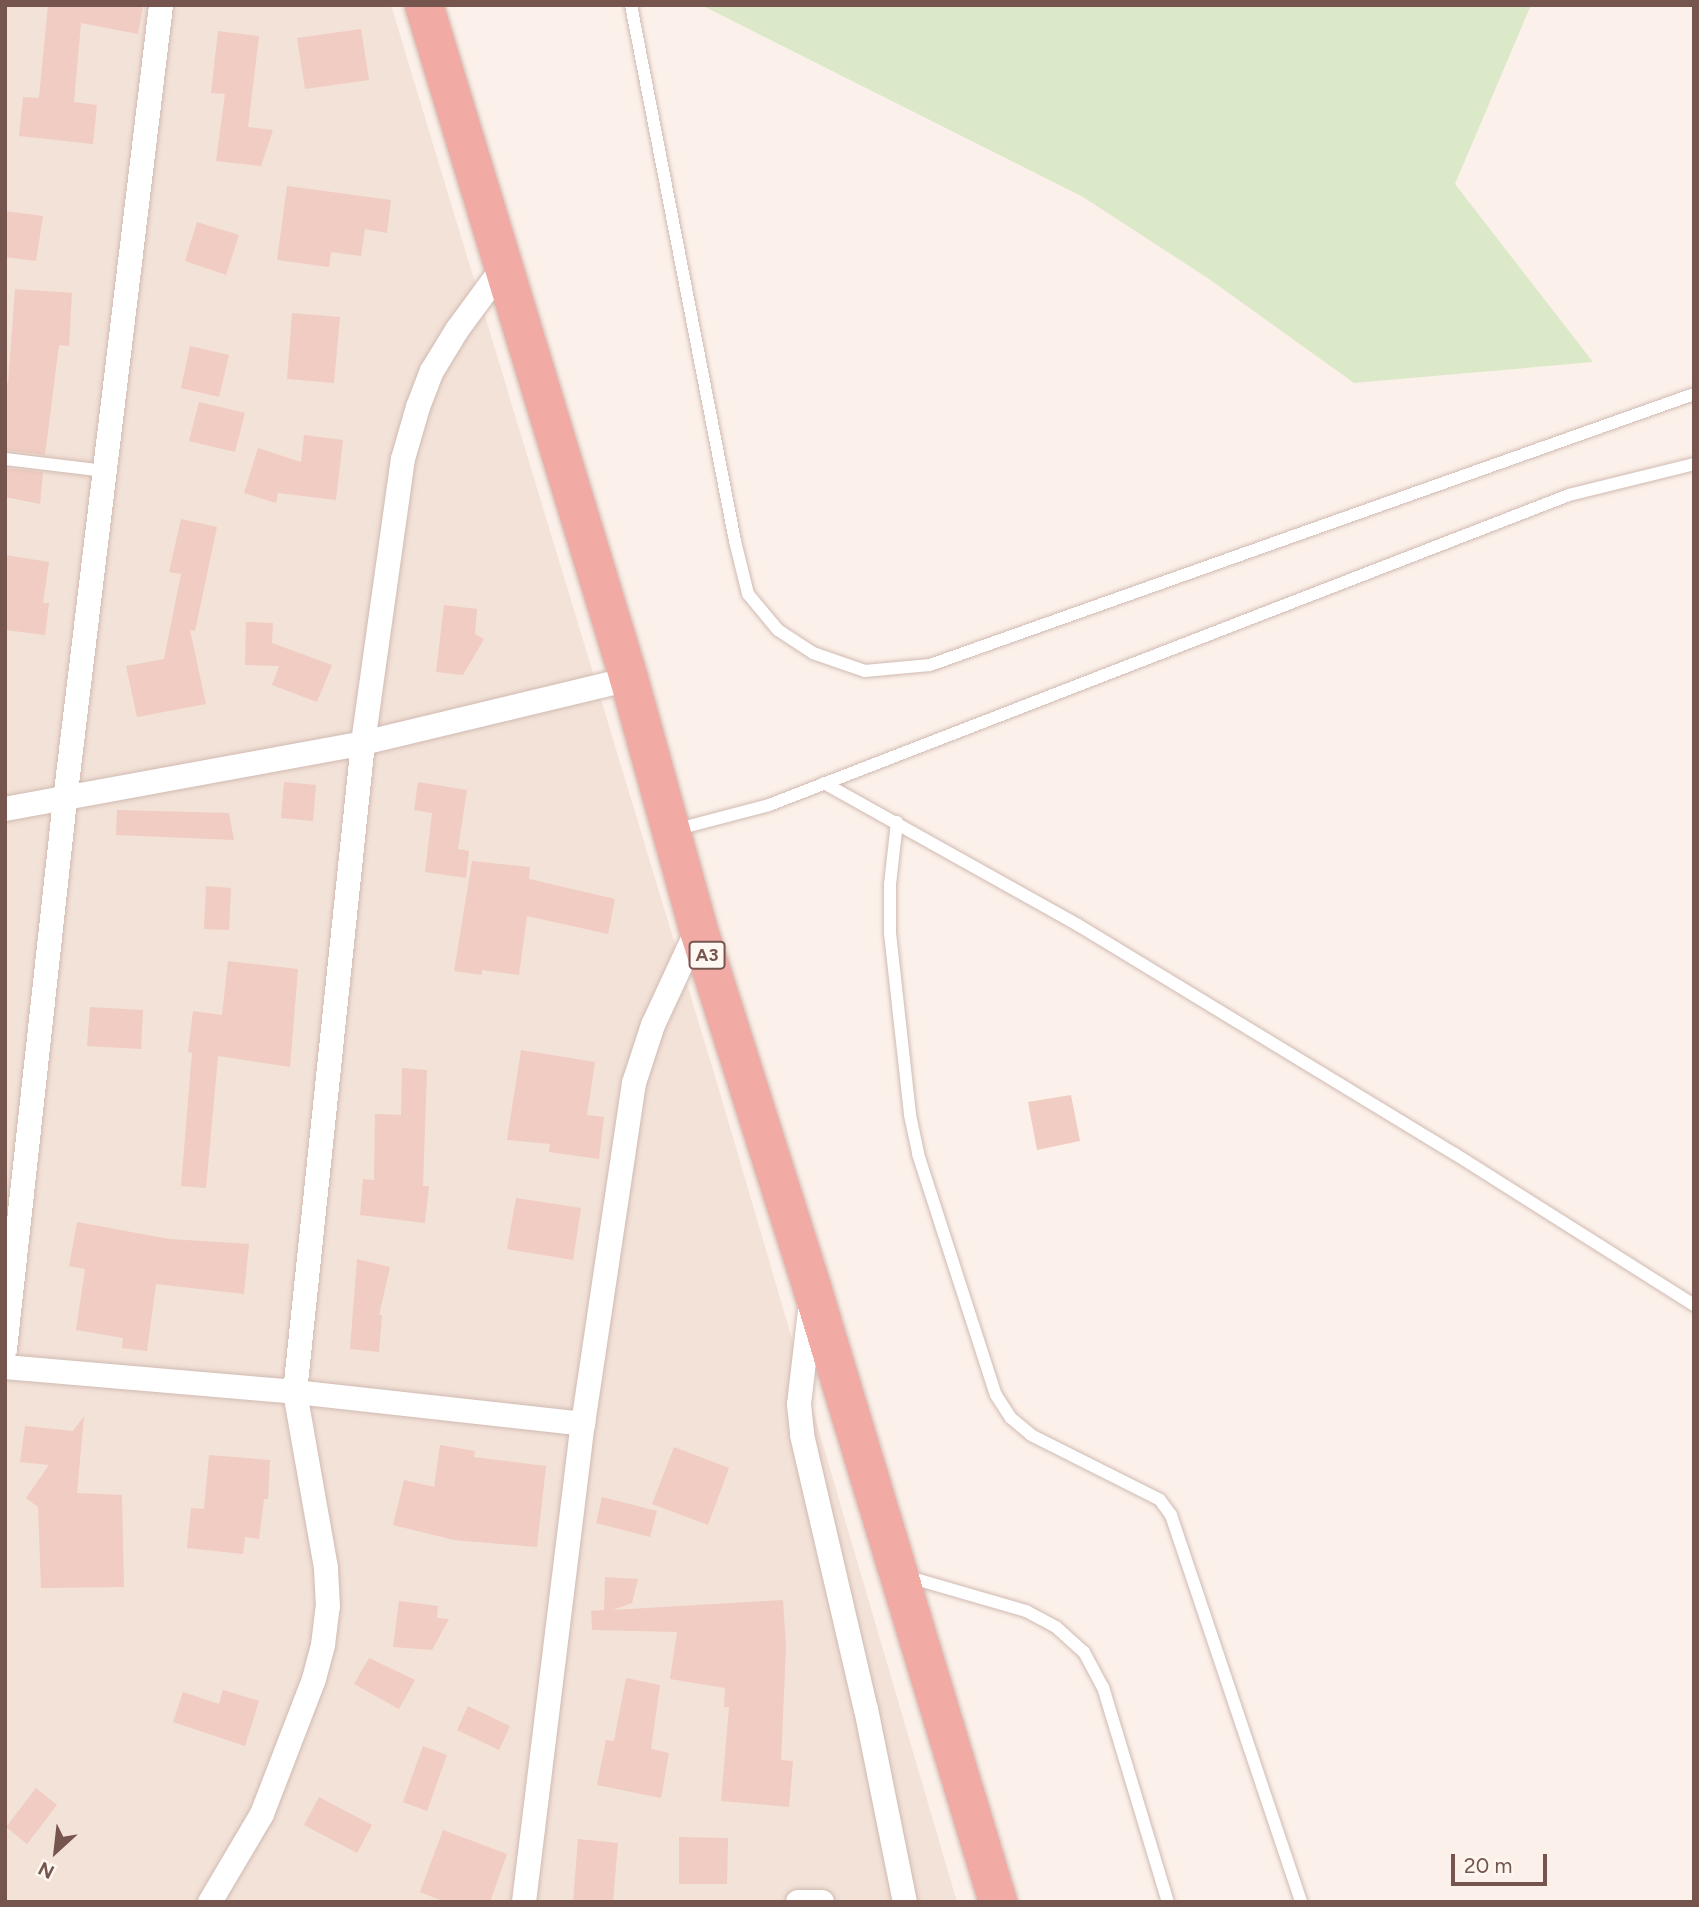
<!DOCTYPE html>
<style>
body{margin:0}
#map{position:relative;width:1699px;height:1907px;overflow:hidden;background:#fcf1ea;font-family:Figtree,sans-serif}
div>[style]{position:absolute}
[style*='--x']{left:calc(var(--x)*1px);top:calc(var(--y)*1px);width:calc(var(--w)*1px);rotate:calc(var(--a)*1deg)}
.residential>*{inset:0;background:#f3e2d8}
.green>*{inset:0;background:#dbe9c8}
.building>*{inset:0;background:#f0ccc2}
.roads{filter:drop-shadow(0 0 2px #d0bab2) drop-shadow(0 0 2px #d0bab2)}
.lane>*{height:12px;margin:-6px;padding:0 6px;transform-origin:6px;border-radius:6px;background:#fff}
.street>*{height:24px;margin:-12px;padding:0 12px;transform-origin:12px;border-radius:12px;background:#fff}
.highway>*{height:38px;margin:-19px;padding:0 19px;transform-origin:19px;border-radius:19px;background:#f2aaa4}
span{translate:-50% -50%;white-space:nowrap;text-align:center;line-height:1.15;-webkit-text-stroke:5px #fef6f0;paint-order:stroke}
.shield-label span{padding:2px 5px;background:#fef6f0;border:2px solid;border-radius:5px;-webkit-text-stroke-width:0}
.shield-label{font-size:18px;color:#76554e;font-weight:700}
.frame{position:absolute;inset:0;border:7px solid #76554e;pointer-events:none}
.north{position:absolute;left:21px;top:1816px;width:70px;height:70px;-webkit-text-stroke:5px #fef6f0;paint-order:stroke;rotate:207deg;font-size:19px;font-weight:700;line-height:28px;text-align:center;color:#76554e}
.north::after{content:'';display:block;margin:auto;width:24px;height:32px;background:#76554e;clip-path:polygon(50% 0,100% 100%,50% 72%,0 100%)}
.scale{position:absolute;left:1451px;top:1854px;width:96px;height:32px;box-sizing:border-box;border:4px solid #76554e;border-top:0;padding-left:9px;font-size:21px;line-height:24px;white-space:nowrap;color:#76554e;-webkit-text-stroke:5px #fef6f0;paint-order:stroke}
</style>
<div id="map">
<div class="residential">
<i style="clip-path:polygon(5px 5px,391px 5px,720px 1093px,957px 1902px,5px 1902px)"></i>
</div>
<div class="green">
<i style="clip-path:polygon(701px 5px,1531px 5px,1455px 184px,1593px 362px,1354px 383px,1209px 279px,1083px 197px)"></i>
</div>
<div class="building">
<i style="clip-path:polygon(48px 5px,143px 5px,138px 34px,81px 23px,74px 102px,97px 105px,93px 144px,19px 136px,23px 97px,39px 98px)"></i>
<i style="clip-path:polygon(361px 29px,369px 80px,305px 89px,297px 38px)"></i>
<i style="clip-path:polygon(218px 31px,259px 36px,248px 127px,273px 130px,261px 166px,216px 161px,225px 94px,211px 93px)"></i>
<i style="clip-path:polygon(287px 186px,391px 200px,387px 233px,365px 229px,361px 256px,331px 252px,329px 267px,277px 260px)"></i>
<i style="clip-path:polygon(5px 211px,43px 216px,36px 261px,5px 257px)"></i>
<i style="clip-path:polygon(197px 222px,239px 235px,226px 275px,185px 261px)"></i>
<i style="clip-path:polygon(15px 289px,72px 293px,69px 346px,59px 345px,45px 455px,5px 450px,5px 383px,8px 383px)"></i>
<i style="clip-path:polygon(292px 313px,340px 317px,334px 383px,287px 379px)"></i>
<i style="clip-path:polygon(190px 346px,229px 355px,219px 397px,181px 388px)"></i>
<i style="clip-path:polygon(199px 402px,245px 413px,235px 452px,189px 441px)"></i>
<i style="clip-path:polygon(304px 435px,343px 440px,336px 500px,278px 493px,276px 503px,244px 493px,258px 448px,301px 462px)"></i>
<i style="clip-path:polygon(5px 468px,43px 472px,40px 504px,5px 497px)"></i>
<i style="clip-path:polygon(181px 519px,217px 527px,195px 631px,190px 630px,206px 704px,137px 717px,126px 666px,164px 659px,181px 574px,169px 572px)"></i>
<i style="clip-path:polygon(5px 555px,49px 562px,43px 603px,49px 603px,45px 635px,5px 630px)"></i>
<i style="clip-path:polygon(444px 605px,477px 609px,475px 634px,484px 639px,463px 675px,436px 672px)"></i>
<i style="clip-path:polygon(246px 622px,273px 623px,272px 643px,332px 665px,317px 702px,272px 685px,279px 666px,245px 665px)"></i>
<i style="clip-path:polygon(284px 782px,316px 785px,313px 821px,281px 818px)"></i>
<i style="clip-path:polygon(418px 782px,467px 790px,458px 849px,469px 851px,466px 878px,425px 872px,432px 813px,414px 810px)"></i>
<i style="clip-path:polygon(117px 810px,229px 813px,234px 840px,116px 835px)"></i>
<i style="clip-path:polygon(472px 861px,530px 867px,529px 879px,615px 899px,608px 934px,527px 916px,519px 975px,482px 970px,482px 975px,454px 971px)"></i>
<i style="clip-path:polygon(206px 886px,231px 888px,229px 930px,204px 929px)"></i>
<i style="clip-path:polygon(228px 961px,298px 969px,290px 1067px,218px 1056px,206px 1188px,181px 1186px,192px 1053px,188px 1052px,193px 1011px,222px 1015px)"></i>
<i style="clip-path:polygon(90px 1007px,143px 1010px,141px 1049px,87px 1046px)"></i>
<i style="clip-path:polygon(521px 1050px,595px 1062px,587px 1115px,604px 1117px,599px 1159px,549px 1152px,550px 1144px,507px 1140px)"></i>
<i style="clip-path:polygon(402px 1068px,427px 1070px,423px 1186px,429px 1186px,425px 1223px,360px 1215px,363px 1179px,374px 1180px,375px 1114px,401px 1115px)"></i>
<i style="clip-path:polygon(1071px 1095px,1080px 1141px,1037px 1150px,1028px 1102px)"></i>
<i style="clip-path:polygon(516px 1198px,581px 1208px,573px 1260px,507px 1249px)"></i>
<i style="clip-path:polygon(77px 1222px,169px 1239px,249px 1244px,244px 1294px,156px 1284px,147px 1351px,122px 1348px,123px 1338px,76px 1330px,85px 1269px,69px 1266px)"></i>
<i style="clip-path:polygon(357px 1259px,390px 1267px,379px 1315px,382px 1315px,379px 1352px,350px 1349px)"></i>
<i style="clip-path:polygon(84px 1416px,77px 1493px,122px 1495px,124px 1587px,41px 1588px,38px 1507px,26px 1498px,49px 1465px,20px 1462px,25px 1426px,73px 1431px)"></i>
<i style="clip-path:polygon(440px 1445px,475px 1451px,474px 1457px,546px 1466px,537px 1547px,454px 1540px,393px 1525px,404px 1480px,434px 1487px)"></i>
<i style="clip-path:polygon(674px 1447px,729px 1468px,708px 1525px,652px 1504px)"></i>
<i style="clip-path:polygon(209px 1455px,270px 1460px,268px 1499px,264px 1499px,259px 1539px,245px 1537px,243px 1554px,187px 1548px,191px 1508px,204px 1509px)"></i>
<i style="clip-path:polygon(602px 1497px,657px 1511px,650px 1537px,596px 1523px)"></i>
<i style="clip-path:polygon(605px 1577px,638px 1579px,632px 1603px,613px 1610px,783px 1600px,786px 1648px,781px 1760px,793px 1761px,789px 1807px,721px 1801px,729px 1707px,724px 1707px,725px 1688px,670px 1679px,677px 1632px,592px 1630px,591px 1611px,604px 1610px)"></i>
<i style="clip-path:polygon(399px 1601px,438px 1606px,437px 1618px,449px 1619px,432px 1650px,393px 1647px)"></i>
<i style="clip-path:polygon(369px 1658px,415px 1680px,399px 1709px,354px 1684px)"></i>
<i style="clip-path:polygon(626px 1678px,660px 1685px,651px 1749px,669px 1753px,661px 1798px,597px 1785px,606px 1740px,614px 1741px)"></i>
<i style="clip-path:polygon(223px 1690px,259px 1701px,245px 1746px,173px 1722px,183px 1692px,219px 1704px)"></i>
<i style="clip-path:polygon(468px 1706px,510px 1726px,499px 1750px,457px 1730px)"></i>
<i style="clip-path:polygon(423px 1746px,447px 1755px,427px 1811px,403px 1802px)"></i>
<i style="clip-path:polygon(36px 1788px,57px 1805px,27px 1844px,6px 1827px)"></i>
<i style="clip-path:polygon(319px 1797px,372px 1825px,357px 1853px,304px 1825px)"></i>
<i style="clip-path:polygon(443px 1830px,507px 1854px,490px 1902px,445px 1902px,420px 1892px)"></i>
<i style="clip-path:polygon(679px 1837px,728px 1838px,727px 1884px,679px 1884px)"></i>
<i style="clip-path:polygon(578px 1839px,618px 1843px,613px 1902px,573px 1902px)"></i>
</div>
<div class="roads">
<div class="lane">
<i style="--x:631;--y:5;--w:546;--a:79.02"></i>
<i style="--x:735;--y:541;--w:55;--a:76.2"></i>
<i style="--x:748;--y:594;--w:47;--a:50.2"></i>
<i style="--x:778;--y:630;--w:42;--a:33.3"></i>
<i style="--x:813;--y:653;--w:55;--a:19.1"></i>
<i style="--x:865;--y:671;--w:65;--a:-5.3"></i>
<i style="--x:930;--y:665;--w:811;--a:-19.53"></i>
<i style="--x:5;--y:459;--w:101;--a:6.8"></i>
<i style="--x:824;--y:783;--w:291;--a:29.2"></i>
<i style="--x:1078;--y:925;--w:441;--a:31.3"></i>
<i style="--x:1455;--y:1154;--w:283;--a:32.3"></i>
<i style="--x:897;--y:822;--w:62;--a:96.4"></i>
<i style="--x:890;--y:884;--w:49;--a:90"></i>
<i style="--x:890;--y:933;--w:183;--a:83.7"></i>
<i style="--x:910;--y:1115;--w:40;--a:78"></i>
<i style="--x:918;--y:1154;--w:253;--a:72.1"></i>
<i style="--x:996;--y:1395;--w:27;--a:57"></i>
<i style="--x:1011;--y:1418;--w:26;--a:40"></i>
<i style="--x:1031;--y:1435;--w:144;--a:26.7"></i>
<i style="--x:1160;--y:1500;--w:19;--a:54"></i>
<i style="--x:1171;--y:1515;--w:408;--a:71.4"></i>
<i style="--x:674;--y:830;--w:98;--a:-14.7"></i>
<i style="--x:769;--y:805;--w:858;--a:-21.18"></i>
<i style="--x:1569;--y:495;--w:129;--a:-13.9"></i>
<i style="--x:905;--y:1576;--w:126;--a:16.1"></i>
<i style="--x:1026;--y:1611;--w:34;--a:28"></i>
<i style="--x:1056;--y:1627;--w:38;--a:42"></i>
<i style="--x:1084;--y:1652;--w:40;--a:62"></i>
<i style="--x:1103;--y:1687;--w:225;--a:73.2"></i>
</div>
<div class="street">
<i style="--x:5;--y:809;--w:364;--a:-10.4"></i>
<i style="--x:363;--y:743;--w:274;--a:-13.5"></i>
<i style="--x:811;--y:1302;--w:103;--a:96.7"></i>
<i style="--x:799;--y:1404;--w:31;--a:84"></i>
<i style="--x:802;--y:1435;--w:281;--a:76.9"></i>
<i style="--x:866;--y:1709;--w:197;--a:78.6"></i>
<i style="--x:5;--y:1349;--w:552;--a:-83.76"></i>
<i style="--x:65;--y:800;--w:801;--a:-83.11"></i>
<i style="--x:5;--y:1367;--w:291;--a:4.9"></i>
<i style="--x:295;--y:1392;--w:290;--a:6.3"></i>
<i style="--x:210;--y:1902;--w:102;--a:-59.4"></i>
<i style="--x:262;--y:1814;--w:145;--a:-68.9"></i>
<i style="--x:314;--y:1679;--w:35;--a:-75"></i>
<i style="--x:323;--y:1645;--w:38;--a:-83"></i>
<i style="--x:328;--y:1607;--w:39;--a:-93"></i>
<i style="--x:326;--y:1568;--w:179;--a:-100"></i>
<i style="--x:295;--y:1392;--w:653;--a:-84.02"></i>
<i style="--x:363;--y:743;--w:287;--a:-82"></i>
<i style="--x:403;--y:459;--w:54;--a:-73.9"></i>
<i style="--x:418;--y:407;--w:39;--a:-69"></i>
<i style="--x:432;--y:371;--w:48;--a:-58.6"></i>
<i style="--x:457;--y:330;--w:79;--a:-53.7"></i>
<i style="--x:524;--y:1902;--w:482;--a:-83"></i>
<i style="--x:583;--y:1424;--w:345;--a:-81.5"></i>
<i style="--x:634;--y:1083;--w:61;--a:-71.9"></i>
<i style="--x:653;--y:1025;--w:107;--a:-65.1"></i>
<i style="--x:798;--y:1902;--w:24;--a:0"></i>
</div>
<div class="highway">
<i style="--x:424;--y:5;--w:704;--a:73.08"></i>
<i style="--x:629;--y:679;--w:258;--a:74.5"></i>
<i style="--x:698;--y:928;--w:381;--a:72.4"></i>
<i style="--x:813;--y:1291;--w:638;--a:73.15"></i>
</div>
</div>
<div class="shield-label">
<span style="left:707px;top:955px">A3</span>
</div>
<div class="frame"></div>
<div class="north">N</div>
<div class="scale">20 m</div>
</div>
